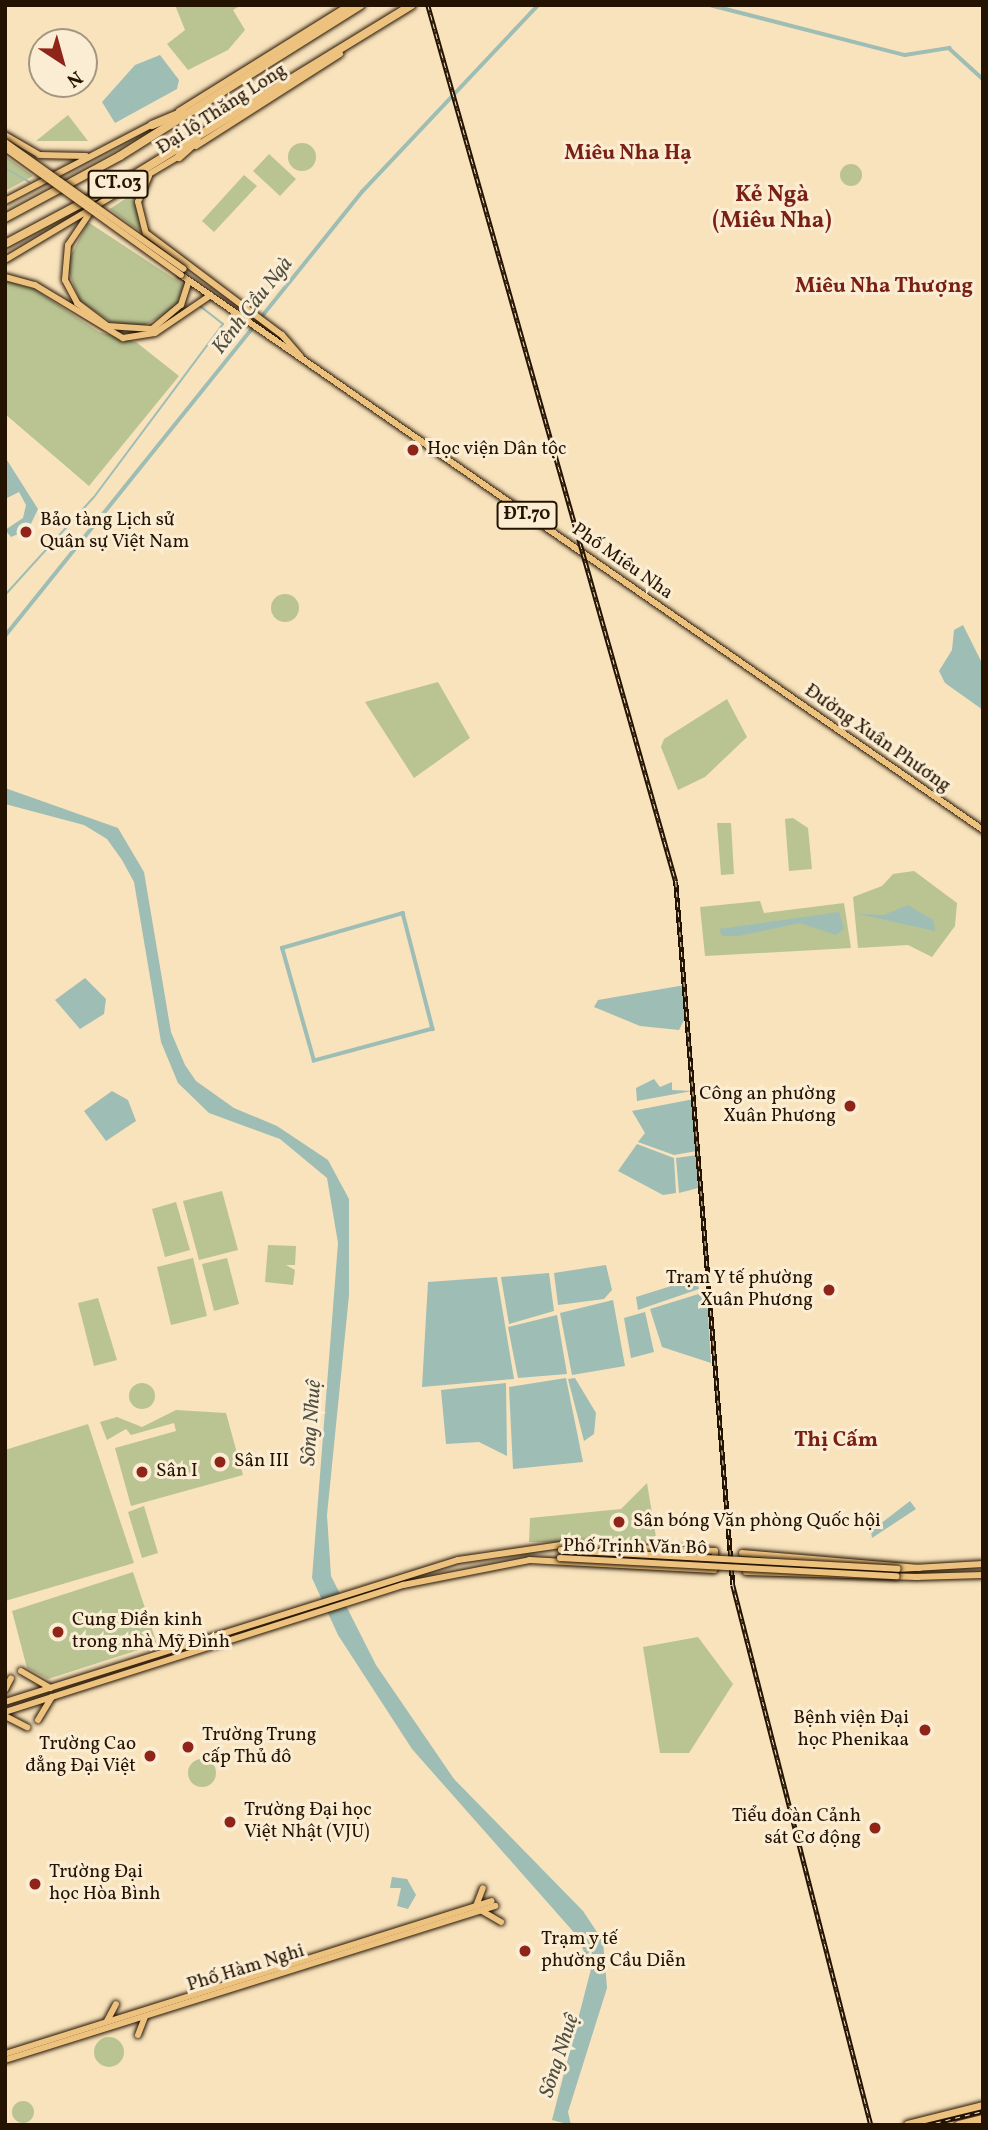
<!DOCTYPE html>
<meta charset="utf-8">
<style>
body{margin:0}
#map{position:relative;width:988px;height:2130px;overflow:hidden;background:#f8e3bc;font-family:Vollkorn,serif}
div>[style]{position:absolute}
[style*='--x']{left:calc(var(--x)*1px);top:calc(var(--y)*1px);width:calc(var(--w)*1px);rotate:calc(var(--a)*1deg)}
.green>*{inset:0;background:#bac493}
.round{border-radius:50%}
.water>*{inset:0;background:#9ebdb5}
.stream>*{height:2px;margin:-1px;padding:0 1px;transform-origin:1px;border-radius:1px;background:#9ebdb5}
.canal>*{height:3.5px;margin:-1.75px;padding:0 1.75px;transform-origin:1.75px;border-radius:1.75px;background:#9ebdb5}
.roads{filter:drop-shadow(0 0 2px #241301) drop-shadow(0 0 2px #241301)}
.major>*{height:6px;margin:-3px;padding:0 3px;transform-origin:3px;border-radius:3px;background:#ecc27e}
.highway>*{height:8px;margin:-4px;padding:0 4px;transform-origin:4px;border-radius:4px;background:#ecc27e}
.rail>*{height:4.5px;margin-top:-2.25px;transform-origin:0;background:repeating-linear-gradient(90deg,#faedd3 0 5px,#241301 0 10px);box-sizing:border-box;border-block:2px solid #241301}
.bridges{filter:drop-shadow(0 0 2px #241301) drop-shadow(0 0 2px #241301)}
.major-bridge>*{height:6px;margin:-3px;padding:0 3px;transform-origin:3px;border-radius:3px;background:#ecc27e}
.dots>*{width:19px;height:19px;translate:-50% -50%;box-sizing:border-box;border:4px solid #faedd3;border-radius:50%}
span{translate:-50% -50%;white-space:nowrap;text-align:center;line-height:1.15;-webkit-text-stroke:6px #faedd3;paint-order:stroke}
.shield-label span{padding:2px 5px;background:#faedd3;border:2px solid;border-radius:5px;-webkit-text-stroke-width:0}
.shield-label{font-size:18px;color:#241301;font-weight:700}
.street-label{font-size:19px;color:#241301}
.poi-label{font-size:19px;color:#241301}
.left{translate:0 -50%;text-align:left}
.right{translate:-100% -50%;text-align:right}
.neighbourhood-label{font-size:21px;color:#7a1f14;font-weight:700}
.water-label{font-size:21px;color:#4f4e40;font-style:italic}
.quarter-label{font-size:23px;color:#7a1f14;font-weight:700}
.frame{position:absolute;inset:0;border:7px solid #241301;pointer-events:none}
.north{position:absolute;left:28px;top:28px;width:70px;height:70px;box-sizing:border-box;background:#faedd3;border:2px solid #a4967f;border-radius:50%;rotate:144deg;font-size:19px;font-weight:700;line-height:28px;text-align:center;color:#241301}
.north::after{content:'';display:block;margin:auto;width:24px;height:32px;background:#8f2418;clip-path:polygon(50% 0,100% 100%,50% 72%,0 100%)}
</style>
<div id="map">
<div class="green">
<i style="clip-path:polygon(175px 5px,241px 5px,233px 10px,245px 30px,228px 50px,188px 70px,167px 44px,185px 30px)"></i>
<i style="clip-path:polygon(68px 115px,88px 141px,36px 141px)"></i>
<i class="round" style="left:288px;top:143px;width:28px;height:28px"></i>
<i style="clip-path:polygon(269px 154px,296px 179px,280px 196px,253px 171px)"></i>
<i style="clip-path:polygon(5px 156px,33px 176px,5px 191px)"></i>
<i class="round" style="left:840px;top:164px;width:22px;height:22px"></i>
<i style="clip-path:polygon(244px 175px,257px 186px,214px 232px,202px 221px)"></i>
<i style="clip-path:polygon(140px 189px,136px 202px,141px 232px,110px 209px)"></i>
<i style="clip-path:polygon(88px 222px,184px 285px,176px 308px,138px 329px,111px 322px,80px 301px,66px 265px)"></i>
<i style="clip-path:polygon(5px 281px,34px 289px,99px 332px,136px 342px,179px 376px,89px 486px,5px 414px)"></i>
<i class="round" style="left:271px;top:594px;width:28px;height:28px"></i>
<i style="clip-path:polygon(438px 682px,470px 738px,414px 778px,365px 702px)"></i>
<i style="clip-path:polygon(727px 699px,747px 737px,705px 777px,678px 790px,661px 747px,664px 739px)"></i>
<i style="clip-path:polygon(793px 818px,808px 828px,812px 869px,789px 871px,785px 819px)"></i>
<i style="clip-path:polygon(717px 823px,731px 823px,734px 874px,721px 875px)"></i>
<i style="clip-path:polygon(914px 871px,957px 903px,955px 926px,932px 957px,908px 945px,858px 948px,853px 897px,882px 886px,893px 874px)"></i>
<i style="clip-path:polygon(760px 901px,764px 913px,844px 903px,851px 948px,705px 956px,700px 907px)"></i>
<i style="clip-path:polygon(222px 1191px,238px 1250px,199px 1260px,183px 1201px)"></i>
<i style="clip-path:polygon(176px 1202px,190px 1250px,165px 1257px,152px 1209px)"></i>
<i style="clip-path:polygon(268px 1245px,296px 1246px,295px 1265px,286px 1265px,295px 1270px,293px 1285px,265px 1282px)"></i>
<i style="clip-path:polygon(193px 1258px,207px 1316px,171px 1325px,157px 1267px)"></i>
<i style="clip-path:polygon(227px 1258px,239px 1304px,214px 1311px,202px 1264px)"></i>
<i style="clip-path:polygon(98px 1298px,117px 1360px,94px 1366px,78px 1303px)"></i>
<i class="round" style="left:129px;top:1383px;width:26px;height:26px"></i>
<i style="clip-path:polygon(176px 1410px,226px 1413px,243px 1475px,131px 1506px,115px 1448px,176px 1431px,174px 1423px,131px 1435px,126px 1429px,107px 1440px,100px 1422px,117px 1417px,142px 1427px)"></i>
<i style="clip-path:polygon(88px 1424px,134px 1563px,5px 1601px,5px 1450px)"></i>
<i style="clip-path:polygon(647px 1483px,657px 1543px,529px 1542px,530px 1518px,621px 1509px)"></i>
<i style="clip-path:polygon(144px 1506px,158px 1553px,142px 1558px,128px 1512px)"></i>
<i style="clip-path:polygon(133px 1572px,157px 1644px,48px 1679px,27px 1668px,12px 1611px)"></i>
<i style="clip-path:polygon(698px 1637px,733px 1684px,689px 1753px,660px 1753px,643px 1647px)"></i>
<i class="round" style="left:188px;top:1759px;width:28px;height:28px"></i>
<i class="round" style="left:94px;top:2037px;width:30px;height:30px"></i>
<i class="round" style="left:12px;top:2101px;width:22px;height:22px"></i>
</div>
<div class="water">
<i style="clip-path:polygon(160px 55px,179px 80px,177px 89px,115px 123px,102px 102px,135px 65px)"></i>
<i style="clip-path:polygon(5px 457px,38px 509px,28px 530px,11px 537px,5px 530px,23px 518px,26px 505px,19px 492px,5px 499px)"></i>
<i style="clip-path:polygon(963px 625px,983px 665px,983px 710px,945px 683px,939px 671px,952px 650px,954px 630px)"></i>
<i style="clip-path:polygon(5px 788px,118px 828px,144px 872px,171px 1032px,185px 1065px,196px 1081px,234px 1108px,277px 1126px,328px 1160px,349px 1199px,349px 1295px,327px 1515px,331px 1576px,376px 1665px,454px 1779px,583px 1911px,603px 1941px,607px 1988px,568px 2112px,571px 2125px,552px 2120px,591px 1969px,578px 1937px,412px 1749px,338px 1635px,312px 1578px,338px 1243px,327px 1178px,280px 1139px,209px 1113px,178px 1083px,161px 1042px,134px 882px,122px 860px,107px 839px,84px 825px,5px 804px)"></i>
<i style="clip-path:polygon(908px 905px,933px 920px,935px 931px,858px 914px,884px 915px)"></i>
<i style="clip-path:polygon(839px 912px,844px 929px,836px 935px,800px 923px,739px 936px,722px 936px,719px 929px)"></i>
<i style="clip-path:polygon(85px 978px,106px 999px,104px 1014px,80px 1029px,55px 1000px)"></i>
<i style="clip-path:polygon(685px 985px,687px 1014px,679px 1030px,640px 1026px,594px 1007px,598px 1000px)"></i>
<i style="clip-path:polygon(654px 1079px,660px 1087px,672px 1082px,672px 1090px,692px 1091px,637px 1101px,636px 1088px)"></i>
<i style="clip-path:polygon(112px 1091px,128px 1100px,136px 1121px,106px 1141px,84px 1111px)"></i>
<i style="clip-path:polygon(694px 1099px,697px 1151px,674px 1155px,638px 1142px,645px 1133px,632px 1111px)"></i>
<i style="clip-path:polygon(637px 1144px,674px 1158px,676px 1193px,663px 1195px,618px 1171px)"></i>
<i style="clip-path:polygon(697px 1155px,698px 1188px,679px 1193px,676px 1158px)"></i>
<i style="clip-path:polygon(606px 1265px,612px 1290px,604px 1299px,558px 1305px,554px 1273px)"></i>
<i style="clip-path:polygon(549px 1273px,554px 1311px,509px 1324px,501px 1277px)"></i>
<i style="clip-path:polygon(497px 1277px,514px 1379px,422px 1387px,428px 1282px)"></i>
<i style="clip-path:polygon(697px 1278px,699px 1289px,638px 1310px,636px 1297px)"></i>
<i style="clip-path:polygon(705px 1292px,707px 1295px,711px 1363px,662px 1347px,650px 1309px)"></i>
<i style="clip-path:polygon(613px 1300px,625px 1366px,572px 1375px,560px 1313px)"></i>
<i style="clip-path:polygon(645px 1312px,654px 1352px,631px 1358px,624px 1318px)"></i>
<i style="clip-path:polygon(557px 1315px,567px 1374px,518px 1378px,508px 1327px)"></i>
<i style="clip-path:polygon(566px 1378px,583px 1462px,513px 1469px,509px 1387px)"></i>
<i style="clip-path:polygon(575px 1378px,596px 1413px,594px 1434px,584px 1441px,568px 1379px)"></i>
<i style="clip-path:polygon(506px 1383px,507px 1456px,479px 1442px,446px 1444px,441px 1390px)"></i>
<i style="clip-path:polygon(910px 1501px,916px 1509px,872px 1538px,871px 1531px)"></i>
<i style="clip-path:polygon(392px 1877px,407px 1879px,416px 1895px,408px 1909px,397px 1906px,401px 1888px,390px 1888px)"></i>
</div>
<div class="stream">
<i style="--x:5;--y:168;--w:28;--a:30"></i>
<i style="--x:5;--y:595;--w:132;--a:-47.8"></i>
<i style="--x:94;--y:497;--w:216;--a:-53.3"></i>
<i style="--x:223;--y:324;--w:29;--a:-142"></i>
</div>
<div class="canal">
<i style="--x:710;--y:5;--w:201;--a:14.4"></i>
<i style="--x:905;--y:55;--w:45;--a:-9"></i>
<i style="--x:949;--y:48;--w:46;--a:42.4"></i>
<i style="--x:5;--y:636;--w:570;--a:-51.2"></i>
<i style="--x:362;--y:192;--w:257;--a:-46.7"></i>
<i style="--x:403;--y:913;--w:120;--a:75.5"></i>
<i style="--x:433;--y:1029;--w:123;--a:164.9"></i>
<i style="--x:314;--y:1061;--w:117;--a:-105.8"></i>
<i style="--x:282;--y:948;--w:126;--a:-16.1"></i>
</div>
<div class="roads">
<div class="major">
<i style="--x:179;--y:111;--w:200;--a:-31.9"></i>
<i style="--x:5;--y:135;--w:39;--a:30"></i>
<i style="--x:39;--y:155;--w:47;--a:1.2"></i>
<i style="--x:196;--y:146;--w:171;--a:-32.6"></i>
<i style="--x:149;--y:176;--w:28;--a:113"></i>
<i style="--x:138;--y:202;--w:32;--a:76"></i>
<i style="--x:146;--y:233;--w:170;--a:36.9"></i>
<i style="--x:282;--y:335;--w:28;--a:49"></i>
<i style="--x:5;--y:201;--w:167;--a:-27.5"></i>
<i style="--x:89;--y:214;--w:37;--a:124"></i>
<i style="--x:68;--y:245;--w:35;--a:95"></i>
<i style="--x:65;--y:280;--w:26;--a:62"></i>
<i style="--x:77;--y:303;--w:39;--a:37"></i>
<i style="--x:108;--y:326;--w:44;--a:3.9"></i>
<i style="--x:152;--y:329;--w:38;--a:-40"></i>
<i style="--x:181;--y:305;--w:23;--a:-72"></i>
<i style="--x:5;--y:260;--w:205;--a:-30.8"></i>
<i style="--x:181;--y:275;--w:975;--a:34.68"></i>
<i style="--x:5;--y:277;--w:31;--a:15"></i>
<i style="--x:35;--y:285;--w:103;--a:31.1"></i>
<i style="--x:123;--y:338;--w:32;--a:-9"></i>
<i style="--x:155;--y:333;--w:64;--a:-34.2"></i>
<i style="--x:742;--y:1553;--w:178;--a:4.8"></i>
<i style="--x:897;--y:1569;--w:86;--a:-3.3"></i>
<i style="--x:746;--y:1572;--w:172;--a:1.7"></i>
<i style="--x:915;--y:1577;--w:68;--a:-1.7"></i>
<i style="--x:21;--y:1671;--w:34;--a:30"></i>
<i style="--x:5;--y:1690;--w:13;--a:-63"></i>
<i style="--x:5;--y:1702;--w:475;--a:-17.4"></i>
<i style="--x:458;--y:1560;--w:104;--a:-8.3"></i>
<i style="--x:561;--y:1545;--w:154;--a:2.2"></i>
<i style="--x:715;--y:1551;--w:19;--a:93"></i>
<i style="--x:714;--y:1570;--w:185;--a:-176.9"></i>
<i style="--x:5;--y:1712;--w:418;--a:-17.7"></i>
<i style="--x:403;--y:1585;--w:129;--a:-11.1"></i>
<i style="--x:5;--y:1716;--w:25;--a:27"></i>
<i style="--x:38;--y:1720;--w:27;--a:-59"></i>
<i style="--x:476;--y:1906;--w:19;--a:-69"></i>
<i style="--x:482;--y:1911;--w:22;--a:30"></i>
<i style="--x:107;--y:2021;--w:19;--a:-62"></i>
<i style="--x:138;--y:2035;--w:19;--a:-69"></i>
<i style="--x:5;--y:2054;--w:510;--a:-17.44"></i>
<i style="--x:5;--y:2060;--w:514;--a:-17.45"></i>
</div>
<div class="highway">
<i style="--x:152;--y:125;--w:33;--a:-23"></i>
<i style="--x:179;--y:157;--w:24;--a:-42"></i>
<i style="--x:5;--y:218;--w:131;--a:-28.3"></i>
<i style="--x:120;--y:156;--w:284;--a:-32.1"></i>
<i style="--x:5;--y:244;--w:143;--a:-28"></i>
<i style="--x:131;--y:177;--w:329;--a:-31.5"></i>
<i style="--x:908;--y:2125;--w:77;--a:-14.2"></i>
<i style="--x:959;--y:2125;--w:25;--a:-14"></i>
</div>
</div>
<div class="rail">
<i style="--x:428;--y:5;--w:911;--a:74.21"></i>
<i style="--x:676;--y:882;--w:705;--a:85.36"></i>
<i style="--x:733;--y:1585;--w:557;--a:75.66"></i>
<i style="--x:926;--y:2125;--w:59;--a:-13.8"></i>
</div>
<div class="bridges">
<div class="major-bridge">
<i style="--x:5;--y:142;--w:219;--a:35.4"></i>
<i style="--x:5;--y:148;--w:217;--a:35.8"></i>
<i style="--x:561;--y:1550;--w:337;--a:3.2"></i>
<i style="--x:560;--y:1558;--w:337;--a:3.1"></i>
</div>
</div>
<div class="dots">
<i style="left:413px;top:450px;background:#8f2418"></i>
<i style="left:26px;top:532px;background:#8f2418"></i>
<i style="left:850px;top:1106px;background:#8f2418"></i>
<i style="left:829px;top:1290px;background:#8f2418"></i>
<i style="left:220px;top:1462px;background:#8f2418"></i>
<i style="left:142px;top:1472px;background:#8f2418"></i>
<i style="left:619px;top:1522px;background:#8f2418"></i>
<i style="left:58px;top:1632px;background:#8f2418"></i>
<i style="left:925px;top:1730px;background:#8f2418"></i>
<i style="left:188px;top:1747px;background:#8f2418"></i>
<i style="left:150px;top:1756px;background:#8f2418"></i>
<i style="left:230px;top:1822px;background:#8f2418"></i>
<i style="left:875px;top:1828px;background:#8f2418"></i>
<i style="left:35px;top:1884px;background:#8f2418"></i>
<i style="left:525px;top:1951px;background:#8f2418"></i>
</div>
<div class="shield-label">
<span style="left:118px;top:184px">CT.03</span>
<span style="left:527px;top:515px">ĐT.70</span>
</div>
<div class="street-label">
<span style="left:222px;top:110px;rotate:-33deg">Đại lộ Thăng Long</span>
<span style="left:622px;top:562px;rotate:35deg">Phố Miêu Nha</span>
<span style="left:877px;top:739px;rotate:35deg">Đường Xuân Phương</span>
<span style="left:635px;top:1548px;rotate:1deg">Phố Trịnh Văn Bô</span>
<span style="left:246px;top:1969px;rotate:-17deg">Phố Hàm Nghi</span>
</div>
<div class="poi-label">
<span class="left" style="left:427px;top:450px">Học viện Dân tộc</span>
<span class="left" style="left:40px;top:532px">Bảo tàng Lịch sử<br>Quân sự Việt Nam</span>
<span class="right" style="left:836px;top:1106px">Công an phường<br>Xuân Phương</span>
<span class="right" style="left:813px;top:1290px">Trạm Y tế phường<br>Xuân Phương</span>
<span class="left" style="left:234px;top:1462px">Sân III</span>
<span class="left" style="left:156px;top:1472px">Sân I</span>
<span class="left" style="left:633px;top:1522px">Sân bóng Văn phòng Quốc hội</span>
<span class="left" style="left:72px;top:1632px">Cung Điền kinh<br>trong nhà Mỹ Đình</span>
<span class="right" style="left:909px;top:1730px">Bệnh viện Đại<br>học Phenikaa</span>
<span class="left" style="left:202px;top:1747px">Trường Trung<br>cấp Thủ đô</span>
<span class="right" style="left:136px;top:1756px">Trường Cao<br>đẳng Đại Việt</span>
<span class="left" style="left:244px;top:1822px">Trường Đại học<br>Việt Nhật (VJU)</span>
<span class="right" style="left:861px;top:1828px">Tiểu đoàn Cảnh<br>sát Cơ động</span>
<span class="left" style="left:49px;top:1884px">Trường Đại<br>học Hòa Bình</span>
<span class="left" style="left:541px;top:1951px">Trạm y tế<br>phường Cầu Diễn</span>
</div>
<div class="neighbourhood-label">
<span style="left:628px;top:154px">Miêu Nha Hạ</span>
<span style="left:884px;top:287px">Miêu Nha Thượng</span>
<span style="left:836px;top:1441px">Thị Cấm</span>
</div>
<div class="water-label">
<span style="left:253px;top:306px;rotate:-52deg">Kênh Cầu Ngà</span>
<span style="left:312px;top:1423px;rotate:-86deg">Sông Nhuệ</span>
<span style="left:560px;top:2056px;rotate:-72deg">Sông Nhuệ</span>
</div>
<div class="quarter-label">
<span style="left:772px;top:208px">Kẻ Ngà<br>(Miêu Nha)</span>
</div>
<div class="frame"></div>
<div class="north">N</div>
</div>
